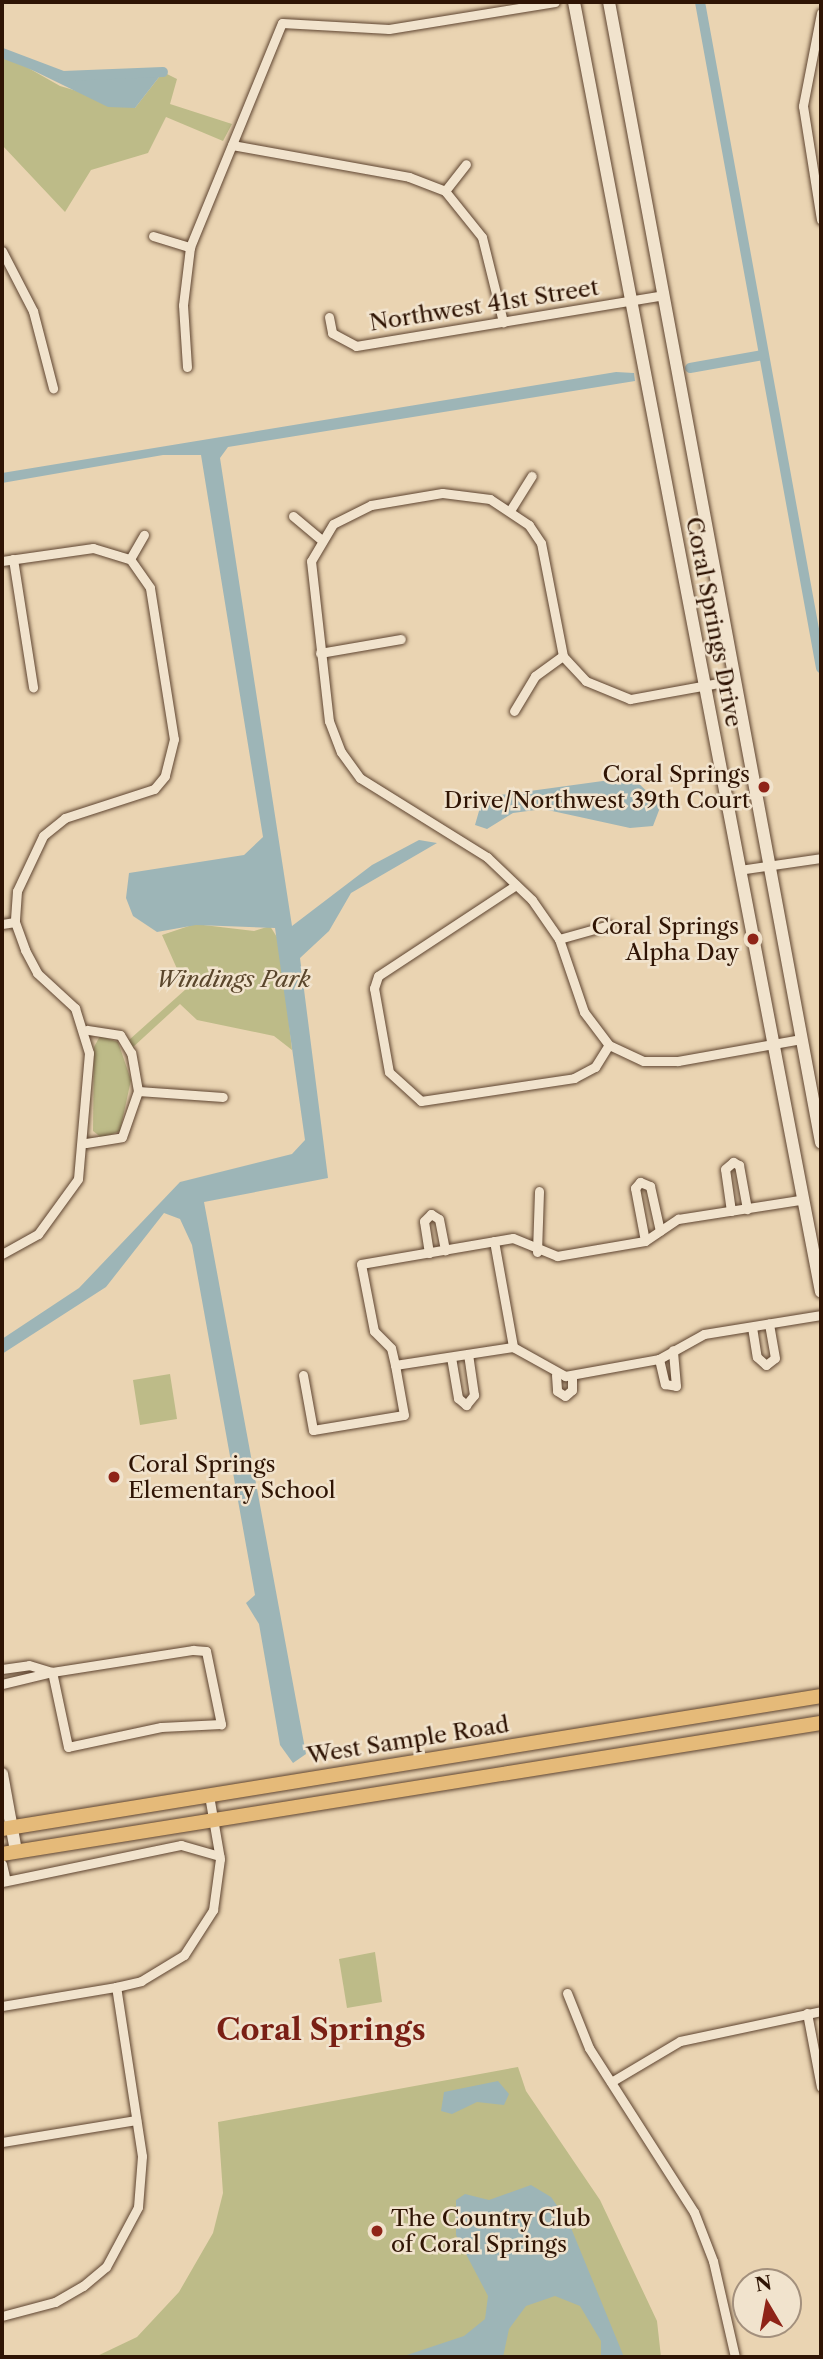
<!DOCTYPE html>
<style>
body{margin:0}
#map{position:relative;width:823px;height:2359px;overflow:hidden;background:#ead4b2;font-family:"Libre Caslon Text",serif}
div>[style]{position:absolute}
[style*='--x']{left:calc(var(--x)*1px);top:calc(var(--y)*1px);width:calc(var(--w)*1px);rotate:calc(var(--a)*1deg)}
.green>*{inset:0;background:#bdbb88}
.water>*{inset:0;background:#9db5b7}
.canal>*{height:10px;margin:-5px;padding:0 5px;transform-origin:5px;border-radius:5px;background:#9db5b7}
.roads{filter:drop-shadow(0 0 2px #5e4430) drop-shadow(0 0 2px #5e4430)}
.street>*{height:9px;margin:-4.5px;padding:0 4.5px;transform-origin:4.5px;border-radius:4.5px;background:#f1e3cd}
.secondary>*{height:12px;margin:-6px;padding:0 6px;transform-origin:6px;border-radius:6px;background:#f1e3cd}
.primary>*{height:14px;margin:-7px;padding:0 7px;transform-origin:7px;border-radius:7px;background:#e5ba79}
.dots>*{width:19px;height:19px;translate:-50% -50%;box-sizing:border-box;border:4px solid #f1e3cd;border-radius:50%}
span{translate:-50% -50%;white-space:nowrap;text-align:center;line-height:1.15;-webkit-text-stroke:5px #f1e3cd;paint-order:stroke}
.street-label{font-size:23px;color:#2f1404}
.poi-label{font-size:23px;color:#2f1404}
.right{translate:-100% -50%;text-align:right}
.left{translate:0 -50%;text-align:left}
.park-label{font-size:23px;color:#5a462c;font-style:italic}
.district-label{font-size:30px;color:#7a1f14;font-weight:700}
.frame{position:absolute;inset:0;border:4px solid #2f1404;pointer-events:none}
.north{position:absolute;left:732px;top:2268px;width:70px;height:70px;box-sizing:border-box;background:#f1e3cd;border:2px solid #a3907d;border-radius:50%;rotate:350deg;font-size:19px;font-weight:700;line-height:28px;text-align:center;color:#2f1404}
.north::after{content:'';display:block;margin:auto;width:24px;height:32px;background:#8f2418;clip-path:polygon(50% 0,100% 100%,50% 72%,0 100%)}
</style>
<div id="map">
<div class="green">
<i style="clip-path:polygon(2px 53px,60px 86px,135px 108px,163px 72px,177px 79px,170px 104px,232px 124px,223px 141px,166px 117px,148px 153px,91px 170px,65px 212px,2px 145px)"></i>
<i style="clip-path:polygon(195px 924px,254px 931px,270px 926px,280px 942px,292px 1050px,274px 1036px,197px 1020px,180px 1004px,132px 1048px,129px 1040px,186px 989px,162px 935px)"></i>
<i style="clip-path:polygon(100px 1036px,118px 1042px,131px 1080px,120px 1131px,102px 1138px,93px 1131px,94px 1047px)"></i>
<i style="clip-path:polygon(170px 1374px,177px 1419px,140px 1425px,133px 1380px)"></i>
<i style="clip-path:polygon(375px 1952px,382px 2002px,347px 2008px,339px 1959px)"></i>
<i style="clip-path:polygon(518px 2067px,526px 2091px,600px 2200px,657px 2321px,661px 2357px,95px 2357px,137px 2337px,179px 2292px,213px 2233px,223px 2193px,218px 2122px)"></i>
</div>
<div class="water">
<i style="clip-path:polygon(24px 66px,63px 76px,163px 72px,135px 108px,108px 107px)"></i>
<i style="clip-path:polygon(616px 372px,634px 373px,635px 381px,228px 447px,220px 458px,292px 926px,372px 865px,419px 840px,437px 843px,351px 893px,329px 931px,300px 958px,328px 1178px,204px 1202px,306px 1754px,293px 1763px,280px 1745px,259px 1624px,246px 1603px,255px 1595px,192px 1245px,180px 1219px,164px 1213px,106px 1287px,2px 1354px,2px 1339px,79px 1288px,180px 1182px,292px 1154px,305px 1140px,275px 928px,196px 925px,157px 932px,133px 916px,126px 898px,129px 873px,244px 855px,263px 837px,201px 455px,163px 455px,2px 483px,2px 473px)"></i>
<i style="clip-path:polygon(632px 777px,661px 805px,653px 826px,630px 828px,543px 809px,513px 813px,487px 829px,475px 825px,481px 804px,500px 795px)"></i>
<i style="clip-path:polygon(498px 2081px,509px 2094px,504px 2105px,477px 2102px,452px 2114px,441px 2111px,444px 2092px)"></i>
<i style="clip-path:polygon(531px 2185px,551px 2197px,569px 2223px,624px 2357px,601px 2357px,601px 2341px,580px 2306px,555px 2296px,526px 2306px,509px 2329px,503px 2357px,401px 2357px,464px 2336px,485px 2319px,488px 2296px,456px 2235px,456px 2200px,465px 2194px,489px 2200px)"></i>
</div>
<div class="canal">
<i style="--x:700;--y:2;--w:677;--a:79.7"></i>
<i style="--x:2;--y:53;--w:65;--a:20.7"></i>
<i style="--x:63;--y:76;--w:100;--a:-2.3"></i>
<i style="--x:690;--y:368;--w:74;--a:-10.1"></i>
</div>
<div class="roads">
<div class="street">
<i style="--x:821;--y:13;--w:95;--a:101"></i>
<i style="--x:803;--y:106;--w:115;--a:81"></i>
<i style="--x:232;--y:145;--w:180;--a:10.2"></i>
<i style="--x:409;--y:177;--w:39;--a:21"></i>
<i style="--x:445;--y:191;--w:59;--a:51.2"></i>
<i style="--x:482;--y:237;--w:88;--a:76.1"></i>
<i style="--x:445;--y:191;--w:34;--a:-52"></i>
<i style="--x:153;--y:236;--w:39;--a:17"></i>
<i style="--x:190;--y:247;--w:242;--a:-67.7"></i>
<i style="--x:282;--y:23;--w:107;--a:3.2"></i>
<i style="--x:389;--y:29;--w:168;--a:-9.2"></i>
<i style="--x:2;--y:251;--w:68;--a:62.7"></i>
<i style="--x:33;--y:311;--w:80;--a:75.4"></i>
<i style="--x:329;--y:317;--w:16;--a:79"></i>
<i style="--x:332;--y:333;--w:27;--a:28"></i>
<i style="--x:356;--y:346;--w:311;--a:-9.4"></i>
<i style="--x:187;--y:367;--w:62;--a:-93.7"></i>
<i style="--x:183;--y:305;--w:58;--a:-83.1"></i>
<i style="--x:511;--y:509;--w:39;--a:-58"></i>
<i style="--x:293;--y:516;--w:35;--a:40"></i>
<i style="--x:13;--y:559;--w:130;--a:81.1"></i>
<i style="--x:130;--y:559;--w:28;--a:-60"></i>
<i style="--x:2;--y:561;--w:92;--a:-8.1"></i>
<i style="--x:93;--y:548;--w:39;--a:17"></i>
<i style="--x:130;--y:559;--w:35;--a:55"></i>
<i style="--x:150;--y:588;--w:153;--a:81"></i>
<i style="--x:174;--y:739;--w:38;--a:104"></i>
<i style="--x:165;--y:776;--w:17;--a:130"></i>
<i style="--x:154;--y:789;--w:94;--a:162"></i>
<i style="--x:65;--y:818;--w:28;--a:141"></i>
<i style="--x:43;--y:836;--w:61;--a:115.3"></i>
<i style="--x:17;--y:891;--w:31;--a:94"></i>
<i style="--x:15;--y:922;--w:30;--a:70"></i>
<i style="--x:25;--y:950;--w:26;--a:62"></i>
<i style="--x:37;--y:973;--w:52;--a:42.6"></i>
<i style="--x:75;--y:1008;--w:47;--a:72.7"></i>
<i style="--x:89;--y:1053;--w:126;--a:95"></i>
<i style="--x:78;--y:1179;--w:68;--a:126"></i>
<i style="--x:38;--y:1234;--w:41;--a:150.9"></i>
<i style="--x:320;--y:653;--w:82;--a:-9.8"></i>
<i style="--x:735;--y:680;--w:107;--a:169.7"></i>
<i style="--x:630;--y:699;--w:48;--a:-157.8"></i>
<i style="--x:586;--y:681;--w:34;--a:-133"></i>
<i style="--x:563;--y:656;--w:115;--a:-101"></i>
<i style="--x:541;--y:543;--w:22;--a:-124"></i>
<i style="--x:529;--y:525;--w:47;--a:-146.3"></i>
<i style="--x:490;--y:499;--w:48;--a:-172.9"></i>
<i style="--x:442;--y:493;--w:72;--a:170.4"></i>
<i style="--x:371;--y:505;--w:42;--a:153.4"></i>
<i style="--x:333;--y:524;--w:43;--a:120.7"></i>
<i style="--x:311;--y:561;--w:161;--a:83.6"></i>
<i style="--x:329;--y:721;--w:33;--a:69"></i>
<i style="--x:341;--y:752;--w:32;--a:54"></i>
<i style="--x:360;--y:778;--w:150;--a:31.9"></i>
<i style="--x:487;--y:857;--w:62;--a:43.7"></i>
<i style="--x:532;--y:900;--w:47;--a:55.3"></i>
<i style="--x:559;--y:939;--w:77;--a:71.1"></i>
<i style="--x:584;--y:1012;--w:41;--a:52.9"></i>
<i style="--x:609;--y:1045;--w:38;--a:25"></i>
<i style="--x:644;--y:1061;--w:34;--a:0"></i>
<i style="--x:678;--y:1061;--w:125;--a:-10.1"></i>
<i style="--x:514;--y:711;--w:41;--a:-59"></i>
<i style="--x:535;--y:676;--w:34;--a:-36"></i>
<i style="--x:739;--y:870;--w:83;--a:-8.3"></i>
<i style="--x:516;--y:885;--w:165;--a:146.6"></i>
<i style="--x:378;--y:976;--w:13;--a:108"></i>
<i style="--x:374;--y:988;--w:85;--a:79.9"></i>
<i style="--x:389;--y:1072;--w:43;--a:42.2"></i>
<i style="--x:421;--y:1101;--w:155;--a:-8.5"></i>
<i style="--x:574;--y:1078;--w:24;--a:-28"></i>
<i style="--x:595;--y:1067;--w:26;--a:-58"></i>
<i style="--x:2;--y:924;--w:13;--a:-9"></i>
<i style="--x:559;--y:939;--w:52;--a:-15.6"></i>
<i style="--x:138;--y:1091;--w:85;--a:4"></i>
<i style="--x:86;--y:1143;--w:36;--a:-9"></i>
<i style="--x:122;--y:1137;--w:49;--a:-70.8"></i>
<i style="--x:138;--y:1091;--w:39;--a:-100"></i>
<i style="--x:131;--y:1053;--w:21;--a:-121"></i>
<i style="--x:120;--y:1035;--w:33;--a:-171"></i>
<i style="--x:731;--y:1211;--w:42;--a:-98.1"></i>
<i style="--x:725;--y:1169;--w:11;--a:-41"></i>
<i style="--x:733;--y:1162;--w:7;--a:27"></i>
<i style="--x:739;--y:1165;--w:45;--a:79.7"></i>
<i style="--x:494;--y:1241;--w:108;--a:79.8"></i>
<i style="--x:645;--y:1241;--w:54;--a:-100.7"></i>
<i style="--x:635;--y:1188;--w:8;--a:-50"></i>
<i style="--x:640;--y:1182;--w:11;--a:22"></i>
<i style="--x:650;--y:1186;--w:46;--a:77.5"></i>
<i style="--x:537;--y:1252;--w:61;--a:-88.1"></i>
<i style="--x:429;--y:1253;--w:32;--a:-99"></i>
<i style="--x:424;--y:1221;--w:10;--a:-45"></i>
<i style="--x:431;--y:1214;--w:9;--a:32"></i>
<i style="--x:439;--y:1219;--w:32;--a:79"></i>
<i style="--x:752;--y:1327;--w:30;--a:81"></i>
<i style="--x:757;--y:1357;--w:12;--a:42"></i>
<i style="--x:766;--y:1365;--w:11;--a:-38"></i>
<i style="--x:775;--y:1358;--w:35;--a:-100"></i>
<i style="--x:451;--y:1357;--w:42;--a:80.3"></i>
<i style="--x:458;--y:1398;--w:11;--a:41"></i>
<i style="--x:466;--y:1405;--w:13;--a:-51"></i>
<i style="--x:474;--y:1395;--w:41;--a:-98.3"></i>
<i style="--x:659;--y:1359;--w:26;--a:77"></i>
<i style="--x:665;--y:1384;--w:11;--a:10"></i>
<i style="--x:676;--y:1386;--w:36;--a:-95"></i>
<i style="--x:395;--y:1365;--w:17;--a:-103"></i>
<i style="--x:391;--y:1348;--w:24;--a:-135"></i>
<i style="--x:374;--y:1331;--w:68;--a:-101"></i>
<i style="--x:361;--y:1264;--w:154;--a:-9.7"></i>
<i style="--x:513;--y:1238;--w:48;--a:22.2"></i>
<i style="--x:557;--y:1256;--w:89;--a:-9.7"></i>
<i style="--x:645;--y:1241;--w:40;--a:-34"></i>
<i style="--x:678;--y:1219;--w:123;--a:-8.9"></i>
<i style="--x:303;--y:1375;--w:56;--a:79.7"></i>
<i style="--x:313;--y:1430;--w:92;--a:-9.4"></i>
<i style="--x:404;--y:1415;--w:51;--a:-100.2"></i>
<i style="--x:395;--y:1365;--w:119;--a:-8.7"></i>
<i style="--x:513;--y:1347;--w:60;--a:29.1"></i>
<i style="--x:565;--y:1376;--w:96;--a:-10.3"></i>
<i style="--x:659;--y:1359;--w:51;--a:-29.1"></i>
<i style="--x:704;--y:1334;--w:119;--a:-9.2"></i>
<i style="--x:556;--y:1375;--w:16;--a:86"></i>
<i style="--x:557;--y:1391;--w:9;--a:32"></i>
<i style="--x:565;--y:1396;--w:9;--a:-41"></i>
<i style="--x:572;--y:1390;--w:15;--a:-90"></i>
<i style="--x:2;--y:1669;--w:27;--a:-8"></i>
<i style="--x:29;--y:1665;--w:24;--a:17"></i>
<i style="--x:2;--y:1684;--w:51;--a:-13.5"></i>
<i style="--x:52;--y:1672;--w:143;--a:-8.9"></i>
<i style="--x:193;--y:1650;--w:13;--a:4"></i>
<i style="--x:206;--y:1651;--w:75;--a:78.4"></i>
<i style="--x:221;--y:1724;--w:60;--a:177.1"></i>
<i style="--x:161;--y:1727;--w:95;--a:167.9"></i>
<i style="--x:68;--y:1747;--w:77;--a:-102"></i>
<i style="--x:2;--y:1864;--w:17;--a:77"></i>
<i style="--x:2;--y:1882;--w:183;--a:-11.7"></i>
<i style="--x:181;--y:1845;--w:40;--a:16"></i>
<i style="--x:567;--y:1993;--w:59;--a:68.2"></i>
<i style="--x:589;--y:2048;--w:195;--a:57.4"></i>
<i style="--x:694;--y:2212;--w:53;--a:68.8"></i>
<i style="--x:713;--y:2261;--w:98;--a:77.1"></i>
<i style="--x:2;--y:2006;--w:116;--a:-9.5"></i>
<i style="--x:807;--y:2013;--w:75;--a:79.3"></i>
<i style="--x:611;--y:2082;--w:80;--a:-30.7"></i>
<i style="--x:680;--y:2041;--w:144;--a:-12"></i>
<i style="--x:2;--y:2142;--w:136;--a:-9.3"></i>
<i style="--x:2;--y:2316;--w:55;--a:-14.8"></i>
<i style="--x:55;--y:2302;--w:32;--a:-30"></i>
<i style="--x:83;--y:2286;--w:30;--a:-40"></i>
<i style="--x:106;--y:2267;--w:68;--a:-61.9"></i>
<i style="--x:138;--y:2207;--w:51;--a:-85.5"></i>
<i style="--x:142;--y:2156;--w:171;--a:-98.7"></i>
<i style="--x:116;--y:1987;--w:26;--a:-13"></i>
<i style="--x:141;--y:1981;--w:50;--a:-31.2"></i>
<i style="--x:184;--y:1955;--w:54;--a:-57.2"></i>
<i style="--x:213;--y:1910;--w:51;--a:-82.2"></i>
<i style="--x:220;--y:1859;--w:65;--a:-99.8"></i>
</div>
<div class="secondary">
<i style="--x:574;--y:2;--w:1313;--a:79.16"></i>
<i style="--x:609;--y:2;--w:1160;--a:79.47"></i>
<i style="--x:2;--y:1774;--w:78;--a:79.7"></i>
</div>
<div class="primary">
<i style="--x:2;--y:1829;--w:830;--a:-9.22"></i>
<i style="--x:2;--y:1854;--w:829;--a:-9.09"></i>
</div>
</div>
<div class="dots">
<i style="left:764px;top:787px;background:#8f2418"></i>
<i style="left:753px;top:939px;background:#8f2418"></i>
<i style="left:114px;top:1477px;background:#8f2418"></i>
<i style="left:377px;top:2231px;background:#8f2418"></i>
</div>
<div class="street-label">
<span style="left:484px;top:305px;rotate:-9deg">Northwest 41st Street</span>
<span style="left:714px;top:622px;rotate:79deg">Coral Springs Drive</span>
<span style="left:408px;top:1740px;rotate:-9deg">West Sample Road</span>
</div>
<div class="poi-label">
<span class="right" style="left:750px;top:787px">Coral Springs<br>Drive/Northwest 39th Court</span>
<span class="right" style="left:739px;top:939px">Coral Springs<br>Alpha Day</span>
<span class="left" style="left:128px;top:1477px">Coral Springs<br>Elementary School</span>
<span class="left" style="left:391px;top:2231px">The Country Club<br>of Coral Springs</span>
</div>
<div class="park-label">
<span style="left:233px;top:979px">Windings Park</span>
</div>
<div class="district-label">
<span style="left:321px;top:2030px">Coral Springs</span>
</div>
<div class="frame"></div>
<div class="north">N</div>
</div>
